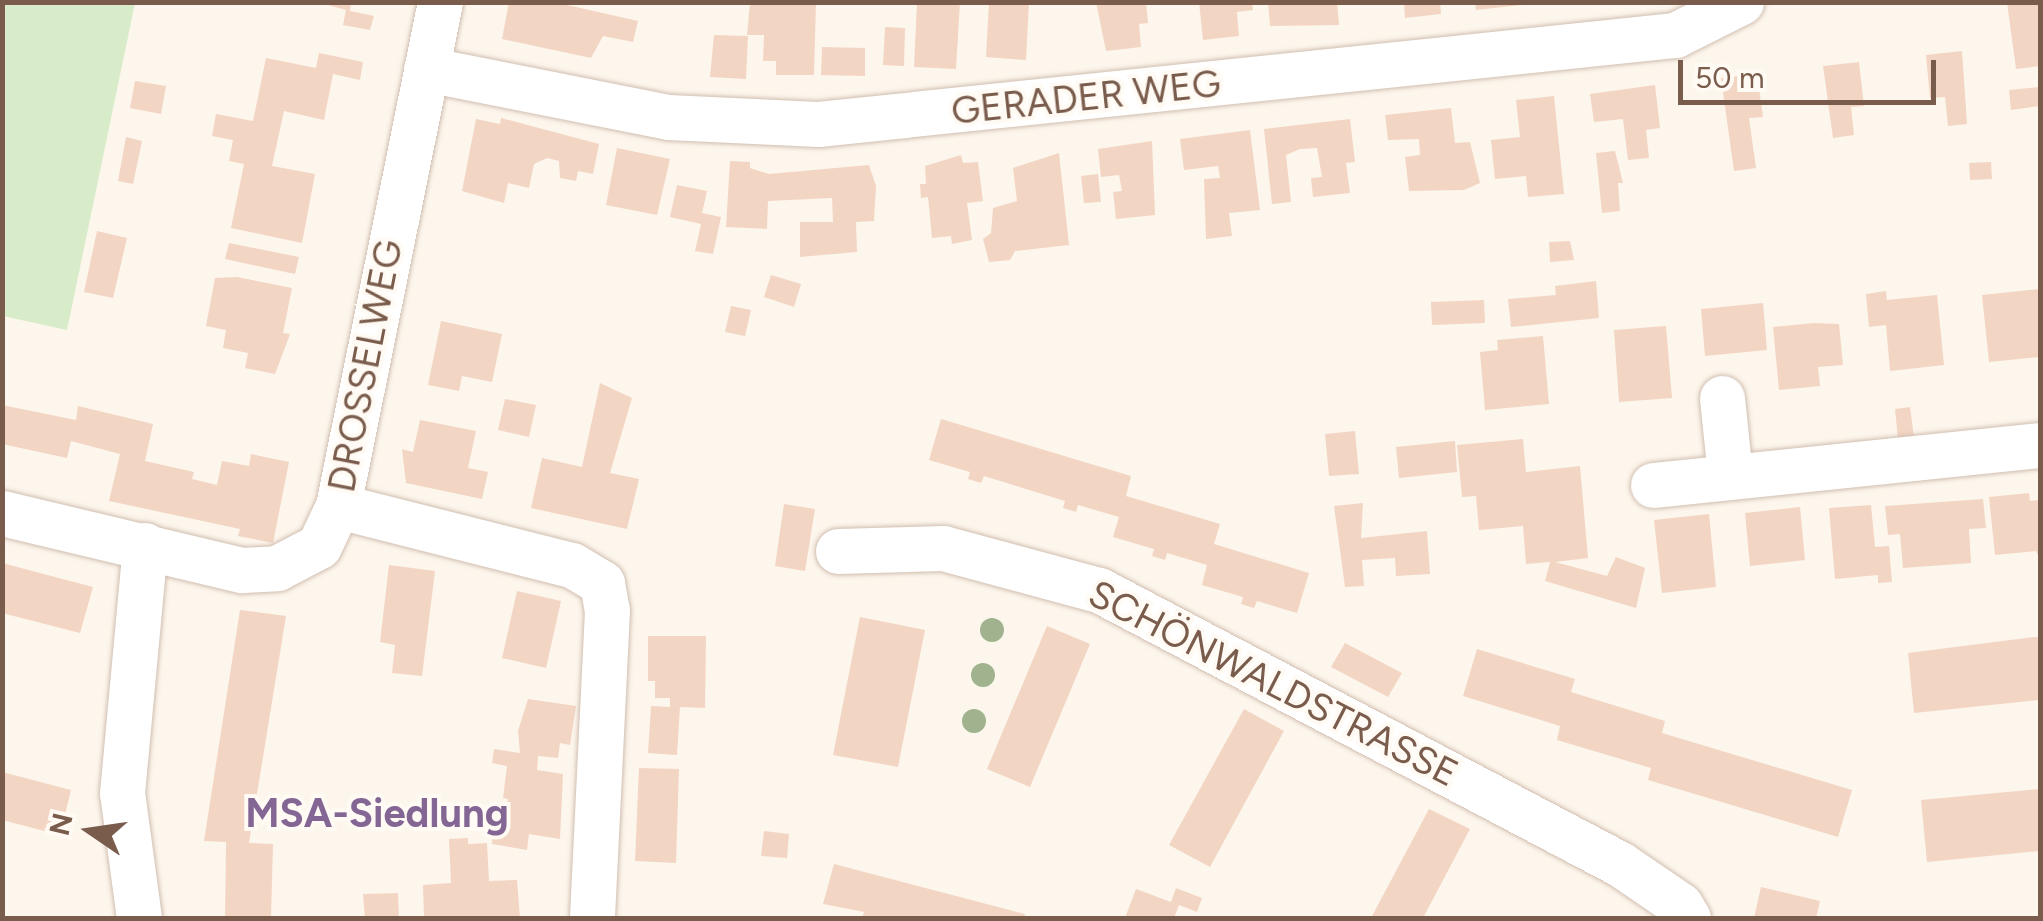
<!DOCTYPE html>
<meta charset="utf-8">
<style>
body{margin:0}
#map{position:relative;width:2043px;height:921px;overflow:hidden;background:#fdf6ec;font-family:Figtree,sans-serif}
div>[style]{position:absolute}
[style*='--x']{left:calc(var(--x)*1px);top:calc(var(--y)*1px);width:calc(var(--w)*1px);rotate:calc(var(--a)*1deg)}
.green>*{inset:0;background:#d8ecc9}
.building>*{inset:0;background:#f3d5c3}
.roads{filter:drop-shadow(0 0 2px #d1beb0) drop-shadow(0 0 2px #d1beb0)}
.minor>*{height:45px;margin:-22.5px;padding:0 22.5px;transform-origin:22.5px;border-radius:22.5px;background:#fff}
.trees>*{width:24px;height:24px;margin:-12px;border-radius:50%;background:#a0b28e}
span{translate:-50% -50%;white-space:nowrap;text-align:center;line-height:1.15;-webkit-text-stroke:8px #fffaf3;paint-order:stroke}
.street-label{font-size:38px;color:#7a5c4d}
.neighbourhood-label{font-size:40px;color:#846695;font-weight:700}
.frame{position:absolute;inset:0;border:5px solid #7a5c4d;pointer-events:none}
.north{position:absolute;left:40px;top:781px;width:100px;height:100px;-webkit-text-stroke:8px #fffaf3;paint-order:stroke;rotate:283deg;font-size:28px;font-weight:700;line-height:40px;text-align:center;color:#7a5c4d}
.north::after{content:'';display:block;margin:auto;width:35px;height:45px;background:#7a5c4d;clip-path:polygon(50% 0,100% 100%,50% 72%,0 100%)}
.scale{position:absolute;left:1678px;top:60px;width:258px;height:45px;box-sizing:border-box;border:5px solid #7a5c4d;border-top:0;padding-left:12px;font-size:30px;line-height:35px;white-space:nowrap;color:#7a5c4d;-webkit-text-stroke:8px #fffaf3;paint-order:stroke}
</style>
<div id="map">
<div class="green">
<i style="clip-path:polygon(3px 2px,135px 3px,67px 330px,3px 316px)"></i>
</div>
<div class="building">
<i style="clip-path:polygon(317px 2px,351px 2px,350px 11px,374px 16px,370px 30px,343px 25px,346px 10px)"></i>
<i style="clip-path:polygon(509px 2px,554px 2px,638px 21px,633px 42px,603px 36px,591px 58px,502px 39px)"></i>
<i style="clip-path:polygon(917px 2px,960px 2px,956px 69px,914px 67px)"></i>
<i style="clip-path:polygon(989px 2px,1029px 2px,1026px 60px,986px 57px)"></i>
<i style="clip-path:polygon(1096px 2px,1146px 2px,1148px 23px,1139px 24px,1141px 47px,1106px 51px)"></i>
<i style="clip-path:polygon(1199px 2px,1252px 2px,1253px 10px,1237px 12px,1239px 36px,1203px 40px)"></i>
<i style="clip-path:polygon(1268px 2px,1337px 2px,1339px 25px,1270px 26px)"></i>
<i style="clip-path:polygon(1404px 2px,1440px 2px,1441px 14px,1405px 18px)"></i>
<i style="clip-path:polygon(1475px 2px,1521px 2px,1521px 5px,1476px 10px)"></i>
<i style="clip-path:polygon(2007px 2px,2040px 2px,2040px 66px,2016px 69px)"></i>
<i style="clip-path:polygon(750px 3px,816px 3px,814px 75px,776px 75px,776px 61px,763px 61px,764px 35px,747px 35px)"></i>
<i style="clip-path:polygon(885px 27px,905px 28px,904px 66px,883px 65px)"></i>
<i style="clip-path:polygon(714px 35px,748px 36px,746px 79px,710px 77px)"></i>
<i style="clip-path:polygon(822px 47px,865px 48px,865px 76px,821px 75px)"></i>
<i style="clip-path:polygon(1962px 51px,1967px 124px,1948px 126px,1945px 97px,1930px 98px,1926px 55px)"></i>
<i style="clip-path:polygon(319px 53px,363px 62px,360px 80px,333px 74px,324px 120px,284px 111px,272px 166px,315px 174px,302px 243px,231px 228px,244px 164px,229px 161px,233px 140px,212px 136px,216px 114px,253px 121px,266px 58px,316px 68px)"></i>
<i style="clip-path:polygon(1859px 62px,1864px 106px,1851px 107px,1854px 135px,1833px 138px,1823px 66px)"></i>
<i style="clip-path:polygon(1757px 74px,1763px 117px,1749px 118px,1756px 168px,1734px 171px,1721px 78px)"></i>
<i style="clip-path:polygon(135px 81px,166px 86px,161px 114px,130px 108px)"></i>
<i style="clip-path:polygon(1655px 85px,1660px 128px,1646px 130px,1649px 158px,1628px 160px,1623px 119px,1594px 122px,1590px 94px)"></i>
<i style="clip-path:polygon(2040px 87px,2040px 106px,2011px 110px,2009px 90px)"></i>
<i style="clip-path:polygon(1554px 96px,1564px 194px,1528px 197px,1526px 176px,1495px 179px,1491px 140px,1520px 137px,1516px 100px)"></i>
<i style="clip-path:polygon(1451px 108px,1455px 143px,1470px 142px,1480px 183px,1464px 190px,1409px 191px,1405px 157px,1420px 155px,1419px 139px,1388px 140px,1385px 115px)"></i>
<i style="clip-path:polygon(501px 118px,599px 144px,593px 174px,578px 171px,576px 181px,560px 178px,559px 161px,547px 158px,534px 164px,529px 188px,508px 183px,504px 203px,462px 191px,476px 119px,500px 124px)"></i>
<i style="clip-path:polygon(1350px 119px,1355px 162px,1346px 163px,1350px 193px,1313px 197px,1311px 178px,1322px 177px,1317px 148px,1300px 149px,1286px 155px,1291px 202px,1272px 204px,1264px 129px)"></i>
<i style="clip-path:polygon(1250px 130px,1260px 210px,1229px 213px,1232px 236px,1206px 239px,1204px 179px,1220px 178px,1218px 166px,1184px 170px,1180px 139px)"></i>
<i style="clip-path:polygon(126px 137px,142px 141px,133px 184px,118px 181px)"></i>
<i style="clip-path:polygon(1152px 141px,1155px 215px,1116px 219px,1113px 192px,1122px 191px,1119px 175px,1101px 177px,1098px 149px)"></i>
<i style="clip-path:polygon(617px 148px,670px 159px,657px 215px,606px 205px)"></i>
<i style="clip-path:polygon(1615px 151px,1623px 183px,1618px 183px,1620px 211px,1602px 213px,1596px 153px)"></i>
<i style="clip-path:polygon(1059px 153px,1069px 245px,1015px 251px,1010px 260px,989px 262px,983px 239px,991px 233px,993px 208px,1017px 201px,1013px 168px)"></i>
<i style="clip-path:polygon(961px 155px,963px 163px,978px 162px,983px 201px,967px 203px,972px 240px,952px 244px,951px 236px,932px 238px,928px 197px,921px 198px,920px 184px,926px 184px,925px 166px)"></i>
<i style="clip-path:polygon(730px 161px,750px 162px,750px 168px,769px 174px,869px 165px,876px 186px,874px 221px,856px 222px,857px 252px,800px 257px,800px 222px,833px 222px,832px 198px,768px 201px,767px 229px,726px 227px)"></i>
<i style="clip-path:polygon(1991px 162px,1992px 179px,1970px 180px,1969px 163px)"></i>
<i style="clip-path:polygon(1098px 174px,1101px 202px,1084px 203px,1081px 176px)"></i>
<i style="clip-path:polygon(677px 185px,707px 191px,702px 213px,721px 217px,713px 254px,695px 251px,701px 224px,670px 217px)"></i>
<i style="clip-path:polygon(97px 231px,127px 238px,113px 298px,84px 292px)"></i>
<i style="clip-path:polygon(1549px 242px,1570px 241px,1574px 260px,1550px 262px)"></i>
<i style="clip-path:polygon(229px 243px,299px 257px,295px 274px,225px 259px)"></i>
<i style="clip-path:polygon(771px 275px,801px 284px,794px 307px,764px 297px)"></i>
<i style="clip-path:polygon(237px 277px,292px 288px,283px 333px,290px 334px,275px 374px,245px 368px,248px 353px,223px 348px,226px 330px,206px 326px,215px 278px)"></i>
<i style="clip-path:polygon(1596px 281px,1599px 318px,1511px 327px,1508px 299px,1556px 295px,1555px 286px)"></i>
<i style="clip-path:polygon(2040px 289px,2040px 357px,1989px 362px,1982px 295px)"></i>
<i style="clip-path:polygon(1886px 291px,1887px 300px,1937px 295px,1944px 365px,1890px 371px,1886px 325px,1869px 327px,1866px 294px)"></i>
<i style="clip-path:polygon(1484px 300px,1485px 323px,1432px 325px,1431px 302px)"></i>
<i style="clip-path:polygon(1763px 303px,1767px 350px,1705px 356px,1701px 309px)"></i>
<i style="clip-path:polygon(731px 306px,751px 310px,745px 336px,725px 332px)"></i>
<i style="clip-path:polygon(441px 321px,502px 334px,492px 382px,462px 376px,459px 391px,428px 385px)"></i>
<i style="clip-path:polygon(1814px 323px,1839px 324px,1843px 365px,1818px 367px,1820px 386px,1779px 390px,1773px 327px)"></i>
<i style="clip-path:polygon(1666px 326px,1672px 398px,1619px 402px,1614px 330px)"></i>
<i style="clip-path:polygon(1543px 336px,1549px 404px,1485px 410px,1480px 352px,1498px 350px,1497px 340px)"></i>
<i style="clip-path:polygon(600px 383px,632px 398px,610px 473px,639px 479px,627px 529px,531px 508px,542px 458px,582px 467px)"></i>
<i style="clip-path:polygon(505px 399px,536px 405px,529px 437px,498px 430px)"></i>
<i style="clip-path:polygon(2px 405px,76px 420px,78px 406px,153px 424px,145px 461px,194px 472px,192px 479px,217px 485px,222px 461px,249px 466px,251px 454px,289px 462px,273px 543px,238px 536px,240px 529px,109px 501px,120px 454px,71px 441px,67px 458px,2px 444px)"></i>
<i style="clip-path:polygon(1910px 407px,1914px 437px,1898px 439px,1895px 409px)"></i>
<i style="clip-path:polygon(941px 419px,1131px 476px,1126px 496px,1220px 524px,1214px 544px,1309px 573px,1297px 613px,1257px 601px,1254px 608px,1241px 604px,1243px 597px,1202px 585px,1207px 565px,1167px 553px,1165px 560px,1152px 556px,1154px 549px,1113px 537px,1119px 517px,1078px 505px,1076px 512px,1063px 508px,1065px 501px,984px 476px,981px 483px,968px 479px,970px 472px,929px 460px)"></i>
<i style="clip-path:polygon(420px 420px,476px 431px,468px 468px,488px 472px,482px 499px,406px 483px,402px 449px,413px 452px)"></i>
<i style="clip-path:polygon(1355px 431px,1359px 474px,1329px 476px,1325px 434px)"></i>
<i style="clip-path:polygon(1523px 439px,1526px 472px,1580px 466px,1588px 558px,1555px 562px,1607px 576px,1616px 557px,1645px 568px,1636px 608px,1545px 581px,1550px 562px,1526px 564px,1523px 526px,1479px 530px,1476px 496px,1462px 497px,1457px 445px)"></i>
<i style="clip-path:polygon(1455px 441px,1457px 472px,1399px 478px,1396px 447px)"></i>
<i style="clip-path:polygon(2029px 493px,2030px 501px,2040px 500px,2040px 559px,2036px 551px,1995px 555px,1989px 497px)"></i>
<i style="clip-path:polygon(1983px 499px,1986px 528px,1969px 529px,1971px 563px,1903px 568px,1900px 534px,1888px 535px,1885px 506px)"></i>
<i style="clip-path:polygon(1363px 503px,1361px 538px,1427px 531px,1430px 574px,1396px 576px,1395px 558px,1362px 560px,1364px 586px,1345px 587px,1334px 506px)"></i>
<i style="clip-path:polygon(784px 504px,815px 509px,805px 571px,775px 566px)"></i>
<i style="clip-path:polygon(1871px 505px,1875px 547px,1889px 546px,1892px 582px,1878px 583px,1878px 575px,1835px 579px,1829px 508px)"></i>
<i style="clip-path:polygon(1800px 507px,1805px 560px,1750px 566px,1745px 513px)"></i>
<i style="clip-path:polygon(1709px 514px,1716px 587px,1662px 593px,1654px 520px)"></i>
<i style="clip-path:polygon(2px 563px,93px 587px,80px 633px,2px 613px)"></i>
<i style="clip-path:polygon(389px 565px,435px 571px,422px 676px,392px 673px,395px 645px,380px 642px)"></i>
<i style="clip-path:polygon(517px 591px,561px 601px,546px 668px,502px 658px)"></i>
<i style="clip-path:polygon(240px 610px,286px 616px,249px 843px,273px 844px,271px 918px,225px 918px,226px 842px,204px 841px)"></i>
<i style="clip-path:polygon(860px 617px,925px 630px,898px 767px,833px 755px)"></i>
<i style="clip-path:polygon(1047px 626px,1090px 644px,1030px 787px,987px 769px)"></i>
<i style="clip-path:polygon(648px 636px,706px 636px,705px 708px,680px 707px,677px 755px,648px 753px,651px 706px,670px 707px,670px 698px,655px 698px,655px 681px,648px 681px)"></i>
<i style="clip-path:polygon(2034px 637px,2040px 637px,2040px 700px,1914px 713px,1908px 653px)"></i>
<i style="clip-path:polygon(1345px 643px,1402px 673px,1388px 697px,1331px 667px)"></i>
<i style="clip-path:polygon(1477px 649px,1575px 679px,1571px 692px,1665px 721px,1662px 733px,1852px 790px,1838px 837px,1648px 780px,1651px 768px,1557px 740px,1560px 726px,1463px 696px)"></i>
<i style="clip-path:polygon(528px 699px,576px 706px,570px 745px,560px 743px,558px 758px,538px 756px,537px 770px,563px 774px,560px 839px,529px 834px,527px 850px,492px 844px,493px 829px,504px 831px,508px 799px,503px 798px,507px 766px,492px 763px,494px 749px,520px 753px,518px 731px)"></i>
<i style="clip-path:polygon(1244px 709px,1284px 731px,1210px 867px,1169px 845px)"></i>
<i style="clip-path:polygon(639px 768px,679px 769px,676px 863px,635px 861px)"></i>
<i style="clip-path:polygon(2px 772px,71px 790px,60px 835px,2px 820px)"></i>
<i style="clip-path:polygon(2040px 789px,2040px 851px,1927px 862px,1921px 800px)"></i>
<i style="clip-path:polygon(1429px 809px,1470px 829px,1423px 918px,1371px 918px)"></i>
<i style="clip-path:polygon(764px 831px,789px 834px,787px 858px,761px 856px)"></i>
<i style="clip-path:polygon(468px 838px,468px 844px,487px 843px,489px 881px,517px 880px,520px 918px,424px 918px,423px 885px,451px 883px,449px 839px)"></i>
<i style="clip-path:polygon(834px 864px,1025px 914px,1024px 918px,862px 918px,864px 912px,823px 904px)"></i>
<i style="clip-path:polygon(1761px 887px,1820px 901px,1816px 918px,1754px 918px)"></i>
<i style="clip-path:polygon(1176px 888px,1202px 898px,1197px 912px,1179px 905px,1174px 918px,1125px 918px,1136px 889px,1171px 902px)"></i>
<i style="clip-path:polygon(398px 893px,399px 918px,365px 918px,363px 894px)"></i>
</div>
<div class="roads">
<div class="minor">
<i style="--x:426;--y:69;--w:247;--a:11.2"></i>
<i style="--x:668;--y:117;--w:150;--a:2.7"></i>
<i style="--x:818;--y:124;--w:862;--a:-5.93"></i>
<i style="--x:1675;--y:35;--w:74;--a:-26.6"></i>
<i style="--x:1722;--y:398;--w:78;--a:84.1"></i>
<i style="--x:1653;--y:485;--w:389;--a:-5.9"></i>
<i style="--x:338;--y:506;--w:241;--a:14.2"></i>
<i style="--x:572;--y:565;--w:35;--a:31"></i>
<i style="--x:602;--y:583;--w:27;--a:80"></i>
<i style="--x:607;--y:610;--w:308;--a:92.8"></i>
<i style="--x:2;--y:513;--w:247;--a:13.4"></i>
<i style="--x:242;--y:570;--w:35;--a:-3"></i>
<i style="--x:277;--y:568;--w:47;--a:-27.6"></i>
<i style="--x:319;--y:546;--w:44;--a:-64.6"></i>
<i style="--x:338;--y:506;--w:514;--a:-78.56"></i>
<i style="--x:838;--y:551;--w:105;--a:-1.6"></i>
<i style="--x:943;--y:548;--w:162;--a:15.1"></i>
<i style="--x:1099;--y:590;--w:589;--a:27.74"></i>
<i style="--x:1620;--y:864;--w:73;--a:34.3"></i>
<i style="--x:1680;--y:905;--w:15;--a:58"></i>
<i style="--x:139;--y:918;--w:126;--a:-97.7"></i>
<i style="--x:122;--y:793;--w:249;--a:-84.7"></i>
</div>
</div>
<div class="trees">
<i style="left:992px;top:630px"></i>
<i style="left:983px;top:675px"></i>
<i style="left:974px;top:721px"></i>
</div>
<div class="street-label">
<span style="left:1086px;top:98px;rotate:-6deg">GERADER WEG</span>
<span style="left:366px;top:366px;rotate:-79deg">DROSSELWEG</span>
<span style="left:1273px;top:684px;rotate:27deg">SCHÖNWALDSTRASSE</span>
</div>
<div class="neighbourhood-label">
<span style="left:377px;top:813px">MSA-Siedlung</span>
</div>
<div class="frame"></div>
<div class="north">N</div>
<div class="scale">50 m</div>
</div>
